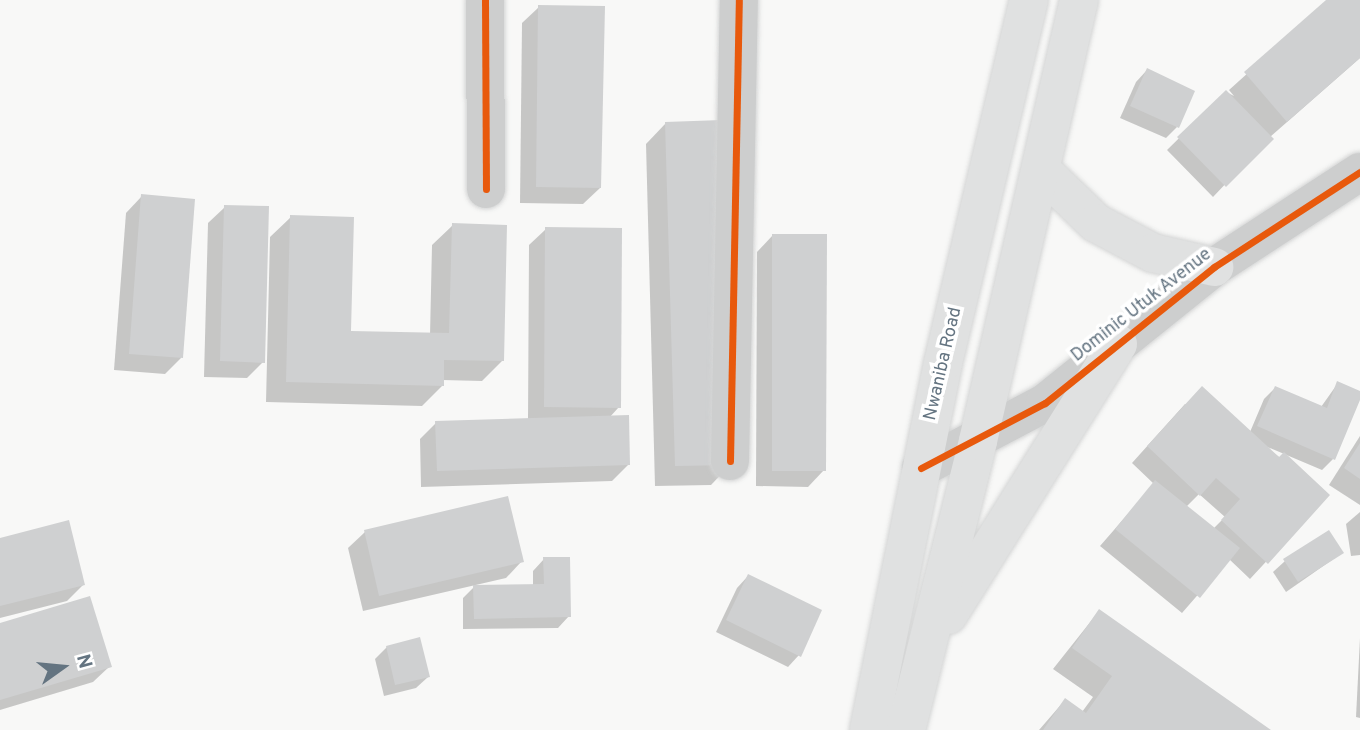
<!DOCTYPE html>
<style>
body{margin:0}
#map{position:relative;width:1360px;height:730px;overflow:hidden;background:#f8f8f7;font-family:Overpass,sans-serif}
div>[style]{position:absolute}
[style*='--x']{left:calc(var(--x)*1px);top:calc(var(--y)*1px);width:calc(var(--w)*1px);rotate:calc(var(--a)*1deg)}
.shadow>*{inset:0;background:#0003}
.building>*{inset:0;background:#cfd0d1}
.roads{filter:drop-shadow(0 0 2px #d4d5d5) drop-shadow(0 0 2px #d4d5d5)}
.minor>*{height:38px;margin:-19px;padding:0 19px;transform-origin:19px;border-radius:19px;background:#cdcece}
.major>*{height:38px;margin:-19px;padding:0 19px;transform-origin:19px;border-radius:19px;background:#e0e1e1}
.cycleway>*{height:7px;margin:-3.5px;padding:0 3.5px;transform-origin:3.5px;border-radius:3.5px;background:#e8590c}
span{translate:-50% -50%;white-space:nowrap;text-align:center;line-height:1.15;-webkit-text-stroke:7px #fff;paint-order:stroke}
.street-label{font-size:18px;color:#647481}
.north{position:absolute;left:28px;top:632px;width:70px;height:70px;-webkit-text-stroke:5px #fff;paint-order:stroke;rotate:75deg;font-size:19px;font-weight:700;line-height:28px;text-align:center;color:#647481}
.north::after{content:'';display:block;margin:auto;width:24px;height:32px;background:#647481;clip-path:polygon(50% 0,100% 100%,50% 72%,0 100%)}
</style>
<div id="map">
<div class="shadow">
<i style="clip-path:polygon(1329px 0,1360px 0,1360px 58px,1270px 137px,1213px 197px,1167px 150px,1226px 92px,1234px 96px,1229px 90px)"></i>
<i style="clip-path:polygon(539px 7px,600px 188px,583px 204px,520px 203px,522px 23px)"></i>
<i style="clip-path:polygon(1147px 70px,1177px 127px,1166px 138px,1120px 118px,1136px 82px)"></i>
<i style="clip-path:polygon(666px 123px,731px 464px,711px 485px,655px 486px,646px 144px)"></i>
<i style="clip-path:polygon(142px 196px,181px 358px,165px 374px,114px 370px,126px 213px)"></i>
<i style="clip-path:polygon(225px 207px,263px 362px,247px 378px,204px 377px,208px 223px)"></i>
<i style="clip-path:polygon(291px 217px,350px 332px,430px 335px,432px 245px,453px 225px,503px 360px,482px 381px,442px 380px,442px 386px,422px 406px,266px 402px,270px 237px)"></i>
<i style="clip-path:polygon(546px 229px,619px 407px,609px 418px,628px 465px,612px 481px,421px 487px,420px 439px,436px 423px,528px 420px,529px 245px)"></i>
<i style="clip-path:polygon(773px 235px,824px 470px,808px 487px,756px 486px,757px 252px)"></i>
<i style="clip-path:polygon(evenodd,1338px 383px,1360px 395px,1333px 459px,1322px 470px,1265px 446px,1328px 495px,1250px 579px,1229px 559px,1182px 613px,1100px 546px,1154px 484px,1132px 463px,1185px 404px,1250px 432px,1264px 399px,1275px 388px,1321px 407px,1338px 383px,1199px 494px,1225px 517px,1213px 529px,1186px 507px,1199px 494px)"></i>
<i style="clip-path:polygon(1360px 436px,1360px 505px,1329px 485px)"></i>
<i style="clip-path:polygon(1360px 512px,1360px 555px,1351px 556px,1346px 524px)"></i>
<i style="clip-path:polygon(365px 532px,522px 561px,506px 578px,363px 611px,348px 548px)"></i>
<i style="clip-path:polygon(0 540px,84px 584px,67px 601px,0 618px)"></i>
<i style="clip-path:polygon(1342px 553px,1286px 592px,1273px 572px,1285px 561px)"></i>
<i style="clip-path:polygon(544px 559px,569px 616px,558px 628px,463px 629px,463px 598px,475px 586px,533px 586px,533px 571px)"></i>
<i style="clip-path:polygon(748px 576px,799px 655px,788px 667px,716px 632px,737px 588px)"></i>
<i style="clip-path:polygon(1099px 611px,1268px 730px,1039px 730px,1065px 700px,1082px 712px,1093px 697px,1053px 669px)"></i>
<i style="clip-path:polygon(0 625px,110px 666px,93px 682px,0 710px)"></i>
<i style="clip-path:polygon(1360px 638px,1360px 718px,1356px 717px)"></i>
<i style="clip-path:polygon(387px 647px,428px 677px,416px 688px,384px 696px,375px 659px)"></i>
</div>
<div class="building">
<i style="clip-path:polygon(1326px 0,1360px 0,1360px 58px,1287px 122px,1244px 72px)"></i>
<i style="clip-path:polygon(538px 5px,605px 6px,601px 188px,536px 187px)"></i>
<i style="clip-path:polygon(1147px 68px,1195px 91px,1179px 128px,1130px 106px)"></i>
<i style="clip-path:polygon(1226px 90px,1274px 139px,1226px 187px,1177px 137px)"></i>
<i style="clip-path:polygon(722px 120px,733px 465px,675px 466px,665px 122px)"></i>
<i style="clip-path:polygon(141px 194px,195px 199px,183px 358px,129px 354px)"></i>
<i style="clip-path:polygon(224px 205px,269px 206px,265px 363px,220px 361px)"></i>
<i style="clip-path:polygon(290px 215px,354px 217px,351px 331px,449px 333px,452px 223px,507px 225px,504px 361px,444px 360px,444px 386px,286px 382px)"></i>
<i style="clip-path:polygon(545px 227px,622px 228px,621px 408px,544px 407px)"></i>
<i style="clip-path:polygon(772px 234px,827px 234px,826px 471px,772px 471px)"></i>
<i style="clip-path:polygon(1337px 381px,1360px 391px,1360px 400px,1335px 460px,1257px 426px,1275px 386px,1327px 408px)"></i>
<i style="clip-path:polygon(1202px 386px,1279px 457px,1284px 452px,1330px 495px,1268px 564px,1221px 520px,1240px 499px,1216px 478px,1200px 496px,1147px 446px)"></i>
<i style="clip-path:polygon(629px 415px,630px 465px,437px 471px,435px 421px)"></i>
<i style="clip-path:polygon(1360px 443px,1360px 479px,1344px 468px)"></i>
<i style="clip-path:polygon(1155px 480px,1240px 548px,1200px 598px,1115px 529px)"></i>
<i style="clip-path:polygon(508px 496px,524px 562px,379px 596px,364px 530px)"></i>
<i style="clip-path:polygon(69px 520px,85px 585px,0 606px,0 538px)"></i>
<i style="clip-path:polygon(1329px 530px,1344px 553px,1298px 582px,1283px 559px)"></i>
<i style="clip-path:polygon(543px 557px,570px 557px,571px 617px,474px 619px,473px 585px,544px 584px)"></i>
<i style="clip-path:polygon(748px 574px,822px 610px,801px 657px,726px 620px)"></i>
<i style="clip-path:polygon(90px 596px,112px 667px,0 700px,0 623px)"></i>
<i style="clip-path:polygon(1099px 609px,1271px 730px,1043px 730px,1065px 698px,1086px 713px,1112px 676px,1072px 648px)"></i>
<i style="clip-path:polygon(420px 637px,430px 677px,395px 685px,386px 646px)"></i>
</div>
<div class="roads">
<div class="minor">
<i style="--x:485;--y:0;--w:189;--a:89.7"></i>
<i style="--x:730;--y:461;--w:461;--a:-88.9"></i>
<i style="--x:921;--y:468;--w:140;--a:-27.7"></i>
<i style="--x:1045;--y:403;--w:217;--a:-38.8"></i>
<i style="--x:1214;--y:267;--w:174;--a:-33.1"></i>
</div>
<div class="major">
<i style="--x:1041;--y:170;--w:76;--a:43.9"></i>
<i style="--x:1096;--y:223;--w:64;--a:27.8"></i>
<i style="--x:1153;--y:253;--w:63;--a:12.9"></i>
<i style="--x:948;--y:615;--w:320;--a:-57.9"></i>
<i style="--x:869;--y:730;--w:374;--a:-78.6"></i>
<i style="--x:943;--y:363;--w:373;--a:-76.7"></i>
<i style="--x:906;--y:730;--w:298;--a:-76"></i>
<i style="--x:978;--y:441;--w:452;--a:-77.1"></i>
</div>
</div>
<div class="cycleway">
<i style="--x:485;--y:0;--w:189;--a:89.7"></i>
<i style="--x:730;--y:461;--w:461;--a:-88.9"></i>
<i style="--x:921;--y:468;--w:140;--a:-27.7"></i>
<i style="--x:1045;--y:403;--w:217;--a:-38.8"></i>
<i style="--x:1214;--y:267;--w:174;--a:-33.1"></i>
</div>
<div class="street-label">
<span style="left:1142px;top:306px;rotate:-38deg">Dominic Utuk Avenue</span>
<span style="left:944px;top:364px;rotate:-77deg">Nwaniba Road</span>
</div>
<div class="north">N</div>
</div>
